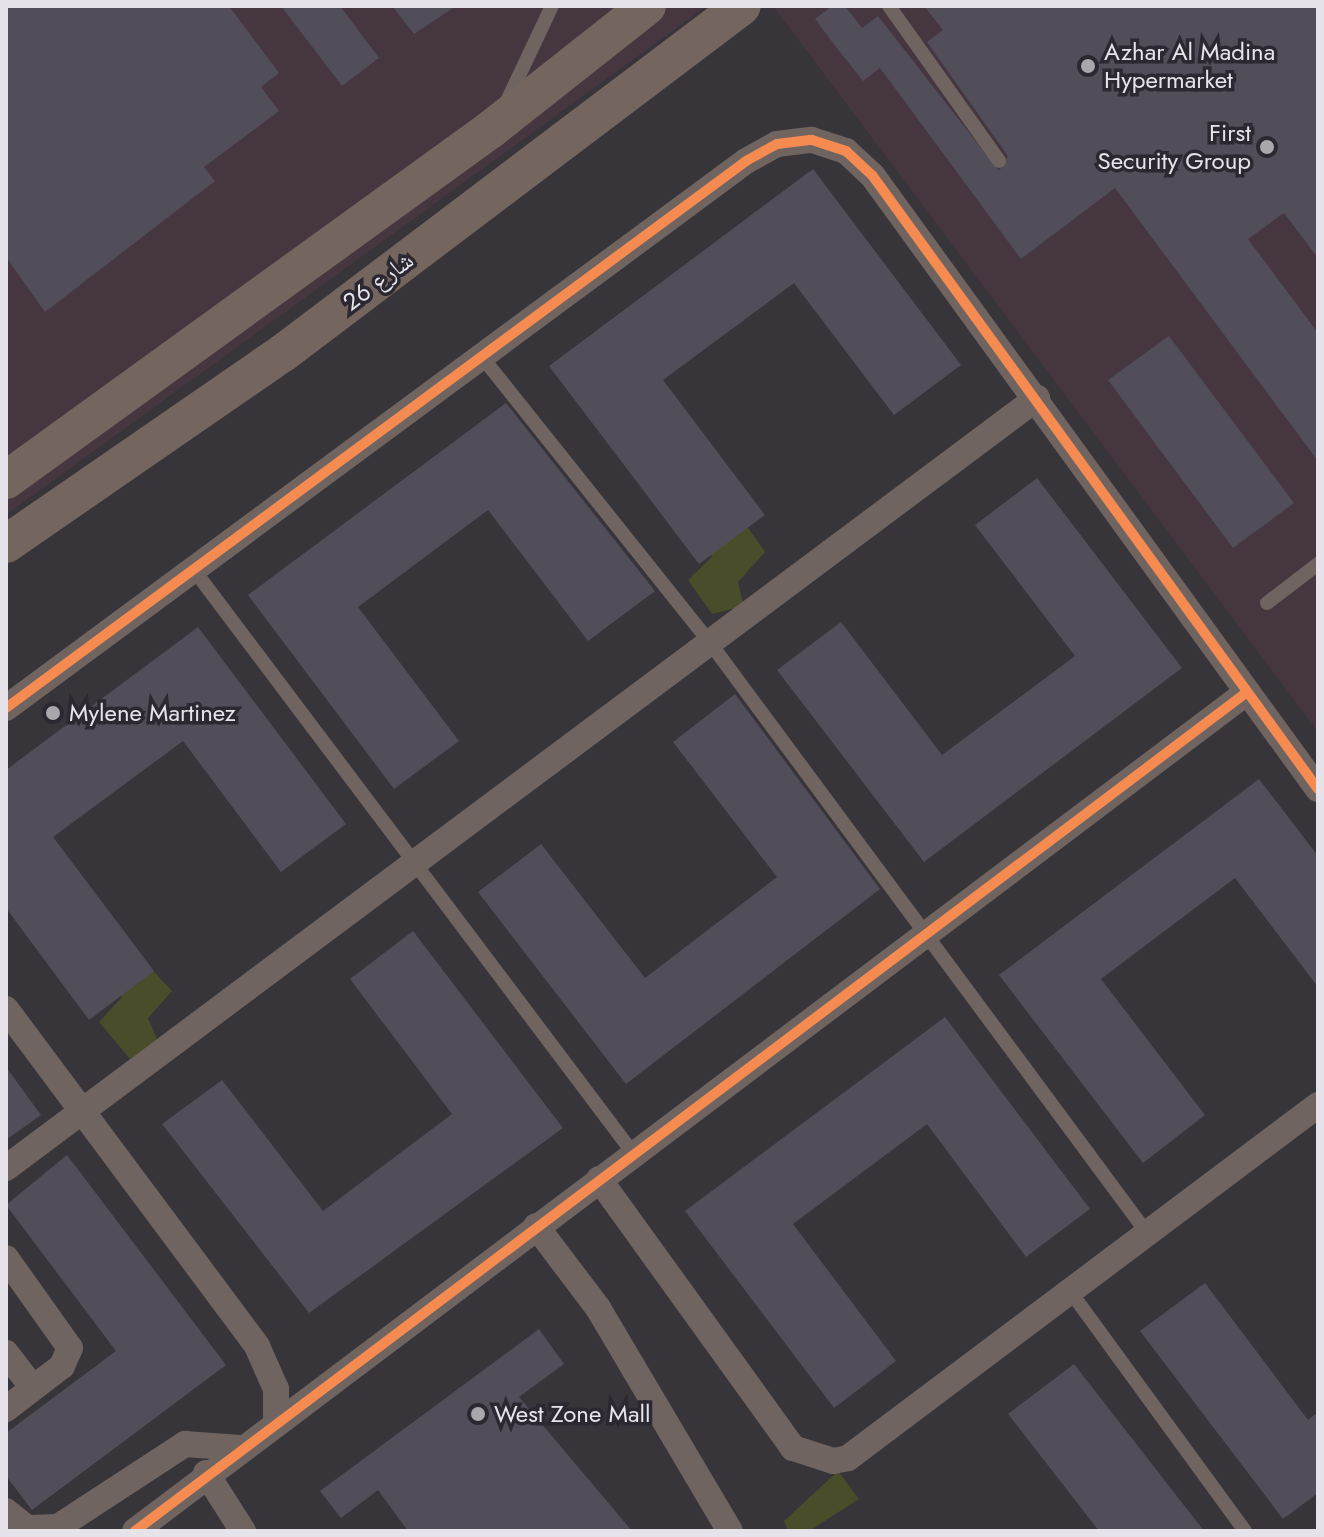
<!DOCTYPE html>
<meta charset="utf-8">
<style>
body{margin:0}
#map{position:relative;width:1324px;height:1537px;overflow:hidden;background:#37343a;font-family:Jost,"Noto Naskh Arabic",sans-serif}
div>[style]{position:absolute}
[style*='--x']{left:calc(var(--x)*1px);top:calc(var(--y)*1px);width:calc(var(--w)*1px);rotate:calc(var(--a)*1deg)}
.industrial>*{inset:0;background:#45363f}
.green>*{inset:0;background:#494d2a}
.building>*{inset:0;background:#514e5a}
.lane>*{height:14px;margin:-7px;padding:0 7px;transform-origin:7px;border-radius:7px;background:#6f6460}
.street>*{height:26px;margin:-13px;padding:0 13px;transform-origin:13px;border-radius:13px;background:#6f6460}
.secondary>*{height:38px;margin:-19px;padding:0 19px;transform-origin:19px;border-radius:19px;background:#75655f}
.cycleway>*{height:10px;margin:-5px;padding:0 5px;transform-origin:5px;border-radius:5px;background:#f68b52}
.dots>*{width:22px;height:22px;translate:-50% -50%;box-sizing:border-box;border:4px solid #2c2832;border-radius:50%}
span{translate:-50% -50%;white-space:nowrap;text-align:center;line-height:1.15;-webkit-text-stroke:7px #2c2832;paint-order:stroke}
.poi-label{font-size:24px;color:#e6e4ea}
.left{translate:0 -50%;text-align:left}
.right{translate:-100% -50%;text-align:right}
.street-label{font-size:24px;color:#e6e4ea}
.frame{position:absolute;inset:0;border:8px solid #e6e4ea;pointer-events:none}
</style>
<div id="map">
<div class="industrial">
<i style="clip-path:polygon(6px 6px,707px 6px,6px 515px)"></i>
<i style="clip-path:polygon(773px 6px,1318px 6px,1318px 732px)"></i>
</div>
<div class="green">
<i style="clip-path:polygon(744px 522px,765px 552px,738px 582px,744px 606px,712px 614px,688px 580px,712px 557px,704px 538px)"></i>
<i style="clip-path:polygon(143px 960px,172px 991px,148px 1018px,157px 1039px,130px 1059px,99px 1022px,122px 997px,119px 978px)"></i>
<i style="clip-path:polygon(838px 1471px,859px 1499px,809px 1531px,788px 1531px,784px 1521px)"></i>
</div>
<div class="building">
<i style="clip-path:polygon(6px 6px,229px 6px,279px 73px,261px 87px,279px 111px,204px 167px,215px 181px,45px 312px,6px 257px)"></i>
<i style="clip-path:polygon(281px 6px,340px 6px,379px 58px,342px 86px)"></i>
<i style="clip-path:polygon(392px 6px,456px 6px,414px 34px)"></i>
<i style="clip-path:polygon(832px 6px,845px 6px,862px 28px,878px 16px,999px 171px,1008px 156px,927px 42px,943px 30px,924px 6px,1318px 6px,1318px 258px,1284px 213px,1248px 239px,1318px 333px,1318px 461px,1115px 188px,1021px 259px,880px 68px,863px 81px,836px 47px,815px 19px)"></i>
<i style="clip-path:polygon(813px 169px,961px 365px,894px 415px,794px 283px,663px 380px,765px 515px,699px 564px,549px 366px)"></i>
<i style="clip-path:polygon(1169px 336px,1294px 503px,1233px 548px,1108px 380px)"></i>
<i style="clip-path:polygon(506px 403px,655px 591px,588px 641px,488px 510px,358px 607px,459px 741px,394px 789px,248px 595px)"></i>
<i style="clip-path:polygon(1037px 478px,1182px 668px,924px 862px,777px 670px,841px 622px,942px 755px,1075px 656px,975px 525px)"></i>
<i style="clip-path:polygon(198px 627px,346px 824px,281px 872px,183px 741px,53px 837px,154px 971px,89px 1020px,6px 908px,6px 770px)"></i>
<i style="clip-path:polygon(735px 694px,880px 889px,626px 1084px,478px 892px,541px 844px,645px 978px,777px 877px,673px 742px)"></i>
<i style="clip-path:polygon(1259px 779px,1318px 856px,1318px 987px,1235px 878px,1101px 979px,1205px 1115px,1143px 1163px,999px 975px)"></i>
<i style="clip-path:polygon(413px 931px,563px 1128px,309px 1313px,162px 1124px,222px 1080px,323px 1211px,452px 1114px,350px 979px)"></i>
<i style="clip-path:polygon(945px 1017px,1090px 1209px,1026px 1257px,927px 1124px,793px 1224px,896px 1361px,834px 1408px,685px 1211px)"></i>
<i style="clip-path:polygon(6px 1067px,41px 1115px,6px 1140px)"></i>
<i style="clip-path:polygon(67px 1155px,226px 1365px,32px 1510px,6px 1476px,6px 1433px,116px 1351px,6px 1205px)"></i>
<i style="clip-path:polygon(1205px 1283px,1308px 1420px,1318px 1412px,1318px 1493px,1283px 1519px,1140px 1331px)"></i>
<i style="clip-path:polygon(539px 1329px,564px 1364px,519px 1397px,632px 1531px,408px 1531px,378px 1490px,341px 1518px,320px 1491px)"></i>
<i style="clip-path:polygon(1074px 1364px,1204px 1531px,1099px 1531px,1008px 1414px)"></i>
</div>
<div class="lane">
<i style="--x:889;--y:6;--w:190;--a:54.6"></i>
<i style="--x:508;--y:99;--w:103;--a:-64.7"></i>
<i style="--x:482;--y:357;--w:362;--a:51.4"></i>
<i style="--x:708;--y:640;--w:738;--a:53.49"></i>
<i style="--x:194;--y:570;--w:730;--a:53.02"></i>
<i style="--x:1267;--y:603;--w:64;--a:-37.4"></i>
<i style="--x:1070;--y:1291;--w:297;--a:53.9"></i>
</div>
<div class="street">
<i style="--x:6;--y:708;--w:920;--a:-36.47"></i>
<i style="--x:746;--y:161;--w:35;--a:-29"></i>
<i style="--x:777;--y:144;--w:35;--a:-7"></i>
<i style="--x:812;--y:140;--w:36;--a:18"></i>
<i style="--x:846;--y:151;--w:35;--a:43"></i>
<i style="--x:872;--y:175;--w:759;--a:54.01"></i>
<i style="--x:6;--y:1009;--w:420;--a:53.3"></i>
<i style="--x:257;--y:1346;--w:47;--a:66.2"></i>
<i style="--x:276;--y:1389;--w:31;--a:90"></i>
<i style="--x:6;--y:1168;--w:1287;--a:-36.75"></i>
<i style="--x:599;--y:1179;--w:332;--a:54.2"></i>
<i style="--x:793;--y:1448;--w:42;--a:18"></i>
<i style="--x:833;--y:1461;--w:15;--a:-11"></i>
<i style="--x:848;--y:1458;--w:588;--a:-36.91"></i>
<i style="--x:536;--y:1226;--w:103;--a:52.9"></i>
<i style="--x:598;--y:1308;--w:259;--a:59.4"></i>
<i style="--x:6;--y:1258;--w:110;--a:54.6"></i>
<i style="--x:70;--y:1348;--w:20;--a:114"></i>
<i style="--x:62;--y:1366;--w:71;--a:142.5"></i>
<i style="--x:6;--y:1353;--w:44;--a:52.4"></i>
<i style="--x:206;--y:1473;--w:69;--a:57.5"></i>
<i style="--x:6;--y:1511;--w:27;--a:39"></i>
<i style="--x:27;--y:1528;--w:31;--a:-2"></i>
<i style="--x:58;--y:1527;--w:152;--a:-33.2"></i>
<i style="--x:185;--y:1444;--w:55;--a:4.2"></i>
<i style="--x:135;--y:1531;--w:1393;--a:-37.03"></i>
</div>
<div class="secondary">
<i style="--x:6;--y:480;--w:597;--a:-35.87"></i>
<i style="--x:490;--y:130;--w:200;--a:-38.3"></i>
<i style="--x:6;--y:544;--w:336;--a:-34.6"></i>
<i style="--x:283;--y:353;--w:575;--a:-37.09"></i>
</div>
<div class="cycleway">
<i style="--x:6;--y:708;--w:920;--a:-36.47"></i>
<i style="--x:746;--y:161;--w:35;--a:-29"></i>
<i style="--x:777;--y:144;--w:35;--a:-7"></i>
<i style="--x:812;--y:140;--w:36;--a:18"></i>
<i style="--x:846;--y:151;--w:35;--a:43"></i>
<i style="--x:872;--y:175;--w:759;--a:54.01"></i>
<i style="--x:135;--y:1531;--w:1393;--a:-37.03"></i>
</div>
<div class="dots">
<i style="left:1088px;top:66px;background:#a9a6ac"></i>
<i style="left:1267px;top:147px;background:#a9a6ac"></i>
<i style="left:53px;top:713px;background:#a9a6ac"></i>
<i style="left:478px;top:1414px;background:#a9a6ac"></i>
</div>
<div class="poi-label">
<span class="left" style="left:1104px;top:66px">Azhar Al Madina<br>Hypermarket</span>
<span class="right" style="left:1251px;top:147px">First<br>Security Group</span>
<span class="left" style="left:69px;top:713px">Mylene Martinez</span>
<span class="left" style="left:494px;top:1414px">West Zone Mall</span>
</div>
<div class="street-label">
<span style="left:378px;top:281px;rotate:-37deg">شارع 26</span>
</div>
<div class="frame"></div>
</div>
